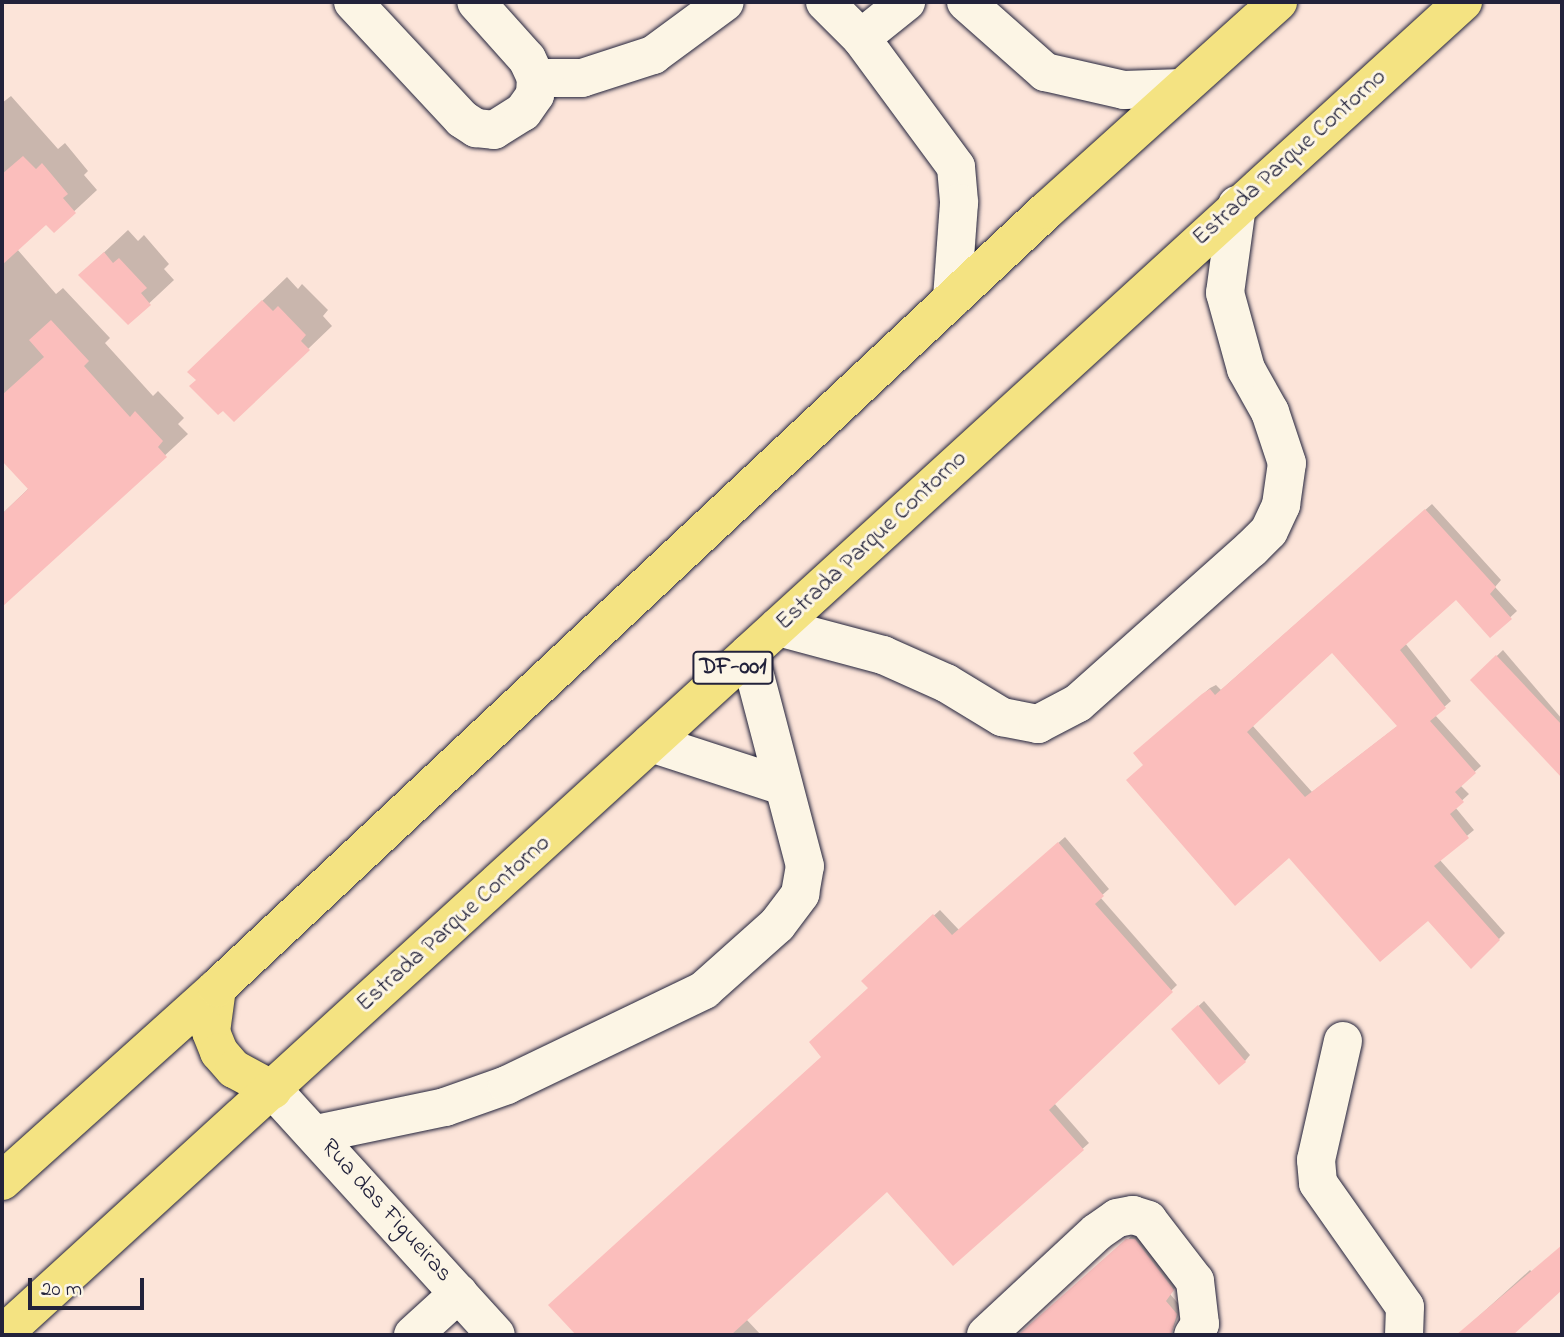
<!DOCTYPE html>
<style>
body{margin:0}
#map{position:relative;width:1564px;height:1337px;overflow:hidden;background:#fce4d9;font-family:"Indie Flower",sans-serif}
div>[style]{position:absolute}
[style*='--x']{left:calc(var(--x)*1px);top:calc(var(--y)*1px);width:calc(var(--w)*1px);rotate:calc(var(--a)*1deg)}
.shadow>*{inset:0;background:#0003}
.building>*{inset:0;background:#fbbebc}
.roads{filter:drop-shadow(0 0 2px #22223b) drop-shadow(0 0 2px #22223b)}
.minor>*{height:38px;margin:-19px;padding:0 19px;transform-origin:19px;border-radius:19px;background:#fcf5e5}
.highway>*{height:38px;margin:-19px;padding:0 19px;transform-origin:19px;border-radius:19px;background:#f4e382}
span{translate:-50% -50%;white-space:nowrap;text-align:center;line-height:1.15;-webkit-text-stroke:6px #fcf5e5;paint-order:stroke}
.shield-label span{padding:2px 5px;background:#fcf5e5;border:2px solid;border-radius:5px;-webkit-text-stroke-width:0}
.shield-label{font-size:23px;color:#22223b;font-weight:700}
.street-label{font-size:24px;color:#22223b}
.frame{position:absolute;inset:0;border:4px solid #22223b;pointer-events:none}
.scale{position:absolute;left:28px;top:1278px;width:116px;height:32px;box-sizing:border-box;border:4px solid #22223b;border-top:0;padding-left:9px;font-size:21px;line-height:24px;white-space:nowrap;color:#22223b;-webkit-text-stroke:5px #fcf5e5;paint-order:stroke}
</style>
<div id="map">
<div class="shadow">
<i style="clip-path:polygon(11px 96px,58px 149px,65px 143px,88px 171px,84px 175px,97px 190px,54px 230px,47px 222px,17px 249px,56px 294px,63px 288px,110px 338px,105px 343px,153px 396px,158px 391px,184px 418px,178px 424px,188px 434px,2px 606px,2px 514px,29px 488px,2px 458px,2px 183px,8px 178px,2px 171px,2px 103px)"></i>
<i style="clip-path:polygon(128px 230px,138px 241px,144px 235px,169px 264px,164px 269px,174px 280px,128px 323px,80px 275px)"></i>
<i style="clip-path:polygon(287px 277px,298px 289px,302px 284px,328px 310px,323px 316px,332px 326px,234px 420px,198px 380px,213px 348px)"></i>
<i style="clip-path:polygon(evenodd,1432px 504px,1501px 580px,1495px 587px,1517px 611px,1490px 636px,1456px 598px,1405px 643px,1451px 701px,1435px 715px,1481px 766px,1460px 785px,1469px 794px,1455px 807px,1474px 830px,1439px 859px,1505px 933px,1471px 967px,1428px 919px,1290px 856px,1146px 764px,1142px 748px,1210px 688px,1216px 685px,1221px 690px,1432px 504px,1332px 651px,1399px 725px,1312px 792px,1252px 725px,1332px 651px)"></i>
<i style="clip-path:polygon(1503px 650px,1562px 719px,1562px 754px,1551px 764px,1472px 680px)"></i>
<i style="clip-path:polygon(1065px 837px,1109px 889px,1100px 897px,1177px 985px,1054px 1103px,1089px 1143px,953px 1264px,887px 1190px,746px 1319px,761px 1335px,579px 1335px,551px 1305px,823px 1056px,871px 988px,863px 981px,940px 910px,959px 930px)"></i>
<i style="clip-path:polygon(1204px 1001px,1250px 1055px,1245px 1061px,1179px 1024px)"></i>
<i style="clip-path:polygon(1134px 1234px,1141px 1234px,1179px 1283px,1170px 1294px,1182px 1308px,1170px 1335px,1020px 1335px)"></i>
<i style="clip-path:polygon(1562px 1248px,1562px 1288px,1509px 1335px,1458px 1335px,1530px 1270px,1533px 1273px)"></i>
</div>
<div class="building">
<i style="clip-path:polygon(23px 156px,36px 169px,42px 163px,68px 194px,63px 198px,76px 213px,54px 233px,46px 225px,2px 265px,2px 174px)"></i>
<i style="clip-path:polygon(104px 252px,113px 263px,119px 258px,147px 288px,141px 293px,151px 305px,128px 325px,78px 275px)"></i>
<i style="clip-path:polygon(262px 300px,273px 311px,278px 306px,306px 335px,301px 341px,310px 350px,234px 422px,223px 411px,218px 415px,189px 386px,196px 380px,187px 372px)"></i>
<i style="clip-path:polygon(51px 320px,89px 361px,84px 366px,130px 417px,135px 411px,163px 441px,158px 447px,167px 457px,2px 607px,2px 514px,28px 489px,2px 461px,2px 395px,44px 357px,29px 340px)"></i>
<i style="clip-path:polygon(evenodd,1425px 509px,1496px 587px,1490px 594px,1512px 619px,1490px 638px,1456px 600px,1400px 650px,1446px 708px,1430px 721px,1476px 773px,1455px 792px,1464px 802px,1450px 814px,1469px 838px,1434px 866px,1500px 940px,1471px 969px,1428px 921px,1380px 962px,1289px 858px,1235px 906px,1126px 780px,1143px 765px,1133px 753px,1202px 694px,1210px 689px,1215px 695px,1425px 509px,1332px 653px,1397px 726px,1305px 797px,1247px 732px,1332px 653px)"></i>
<i style="clip-path:polygon(1496px 655px,1562px 725px,1562px 778px,1470px 680px)"></i>
<i style="clip-path:polygon(1058px 842px,1104px 896px,1095px 904px,1173px 992px,1049px 1110px,1084px 1150px,953px 1266px,887px 1192px,731px 1335px,576px 1335px,548px 1305px,821px 1057px,809px 1042px,868px 988px,861px 981px,933px 914px,952px 935px)"></i>
<i style="clip-path:polygon(1198px 1005px,1246px 1062px,1219px 1085px,1171px 1029px)"></i>
<i style="clip-path:polygon(1126px 1239px,1135px 1239px,1174px 1290px,1166px 1301px,1177px 1314px,1171px 1335px,1018px 1335px)"></i>
<i style="clip-path:polygon(1562px 1245px,1562px 1290px,1513px 1335px,1456px 1335px)"></i>
</div>
<div class="roads">
<div class="minor">
<i style="--x:353;--y:2;--w:160;--a:47"></i>
<i style="--x:462;--y:119;--w:17;--a:33"></i>
<i style="--x:476;--y:128;--w:18;--a:6"></i>
<i style="--x:494;--y:130;--w:34;--a:-32"></i>
<i style="--x:523;--y:112;--w:21;--a:-55"></i>
<i style="--x:535;--y:95;--w:17;--a:-87"></i>
<i style="--x:536;--y:78;--w:21;--a:-115"></i>
<i style="--x:527;--y:59;--w:76;--a:-131.8"></i>
<i style="--x:825;--y:2;--w:51;--a:45"></i>
<i style="--x:861;--y:38;--w:160;--a:53.6"></i>
<i style="--x:956;--y:167;--w:36;--a:85"></i>
<i style="--x:959;--y:203;--w:96;--a:94.2"></i>
<i style="--x:966;--y:2;--w:106;--a:41.5"></i>
<i style="--x:1045;--y:72;--w:81;--a:12.8"></i>
<i style="--x:1124;--y:90;--w:58;--a:-2"></i>
<i style="--x:861;--y:38;--w:58;--a:-38.7"></i>
<i style="--x:536;--y:78;--w:46;--a:0"></i>
<i style="--x:582;--y:78;--w:75;--a:-17.9"></i>
<i style="--x:653;--y:55;--w:89;--a:-36.4"></i>
<i style="--x:778;--y:627;--w:109;--a:14.9"></i>
<i style="--x:883;--y:655;--w:69;--a:24"></i>
<i style="--x:946;--y:683;--w:66;--a:31.3"></i>
<i style="--x:1002;--y:717;--w:37;--a:11"></i>
<i style="--x:1038;--y:724;--w:45;--a:-27.7"></i>
<i style="--x:1078;--y:703;--w:232;--a:-41.7"></i>
<i style="--x:1251;--y:549;--w:25;--a:-45"></i>
<i style="--x:1269;--y:531;--w:29;--a:-65"></i>
<i style="--x:1281;--y:505;--w:42;--a:-81.9"></i>
<i style="--x:1287;--y:463;--w:54;--a:-108.4"></i>
<i style="--x:1270;--y:412;--w:49;--a:-119.2"></i>
<i style="--x:1246;--y:369;--w:79;--a:-105.4"></i>
<i style="--x:1225;--y:293;--w:89;--a:-82.2"></i>
<i style="--x:651;--y:743;--w:139;--a:18"></i>
<i style="--x:1343;--y:1041;--w:122;--a:102.8"></i>
<i style="--x:1316;--y:1160;--w:23;--a:85"></i>
<i style="--x:1318;--y:1183;--w:151;--a:54.9"></i>
<i style="--x:1405;--y:1307;--w:28;--a:92"></i>
<i style="--x:273;--y:1090;--w:331;--a:47.7"></i>
<i style="--x:316;--y:1134;--w:132;--a:-11.8"></i>
<i style="--x:445;--y:1107;--w:66;--a:-19.5"></i>
<i style="--x:507;--y:1085;--w:219;--a:-25.7"></i>
<i style="--x:704;--y:990;--w:98;--a:-41.7"></i>
<i style="--x:777;--y:925;--w:39;--a:-53"></i>
<i style="--x:800;--y:894;--w:28;--a:-80"></i>
<i style="--x:805;--y:866;--w:220;--a:-104.7"></i>
<i style="--x:413;--y:1335;--w:62;--a:-42.4"></i>
<i style="--x:986;--y:1335;--w:151;--a:-42.9"></i>
<i style="--x:1097;--y:1232;--w:24;--a:-35"></i>
<i style="--x:1117;--y:1218;--w:16;--a:-11"></i>
<i style="--x:1133;--y:1215;--w:16;--a:18"></i>
<i style="--x:1148;--y:1220;--w:77;--a:52.4"></i>
<i style="--x:1195;--y:1281;--w:43;--a:83.4"></i>
<i style="--x:1200;--y:1324;--w:13;--a:122"></i>
</div>
<div class="highway">
<i style="--x:217;--y:988;--w:44;--a:97.8"></i>
<i style="--x:211;--y:1032;--w:22;--a:68"></i>
<i style="--x:219;--y:1052;--w:23;--a:49"></i>
<i style="--x:234;--y:1069;--w:44;--a:28.3"></i>
<i style="--x:2;--y:1181;--w:289;--a:-41.9"></i>
<i style="--x:217;--y:988;--w:1138;--a:-43.15"></i>
<i style="--x:1047;--y:210;--w:311;--a:-42"></i>
<i style="--x:2;--y:1335;--w:1978;--a:-42.38"></i>
</div>
</div>
<div class="shield-label">
<span style="left:733px;top:668px">DF-001</span>
</div>
<div class="street-label">
<span style="left:1290px;top:158px;rotate:-42deg">Estrada Parque Contorno</span>
<span style="left:872px;top:541px;rotate:-43deg">Estrada Parque Contorno</span>
<span style="left:454px;top:924px;rotate:-42deg">Estrada Parque Contorno</span>
<span style="left:386px;top:1211px;rotate:48deg">Rua das Figueiras</span>
</div>
<div class="frame"></div>
<div class="scale">20 m</div>
</div>
